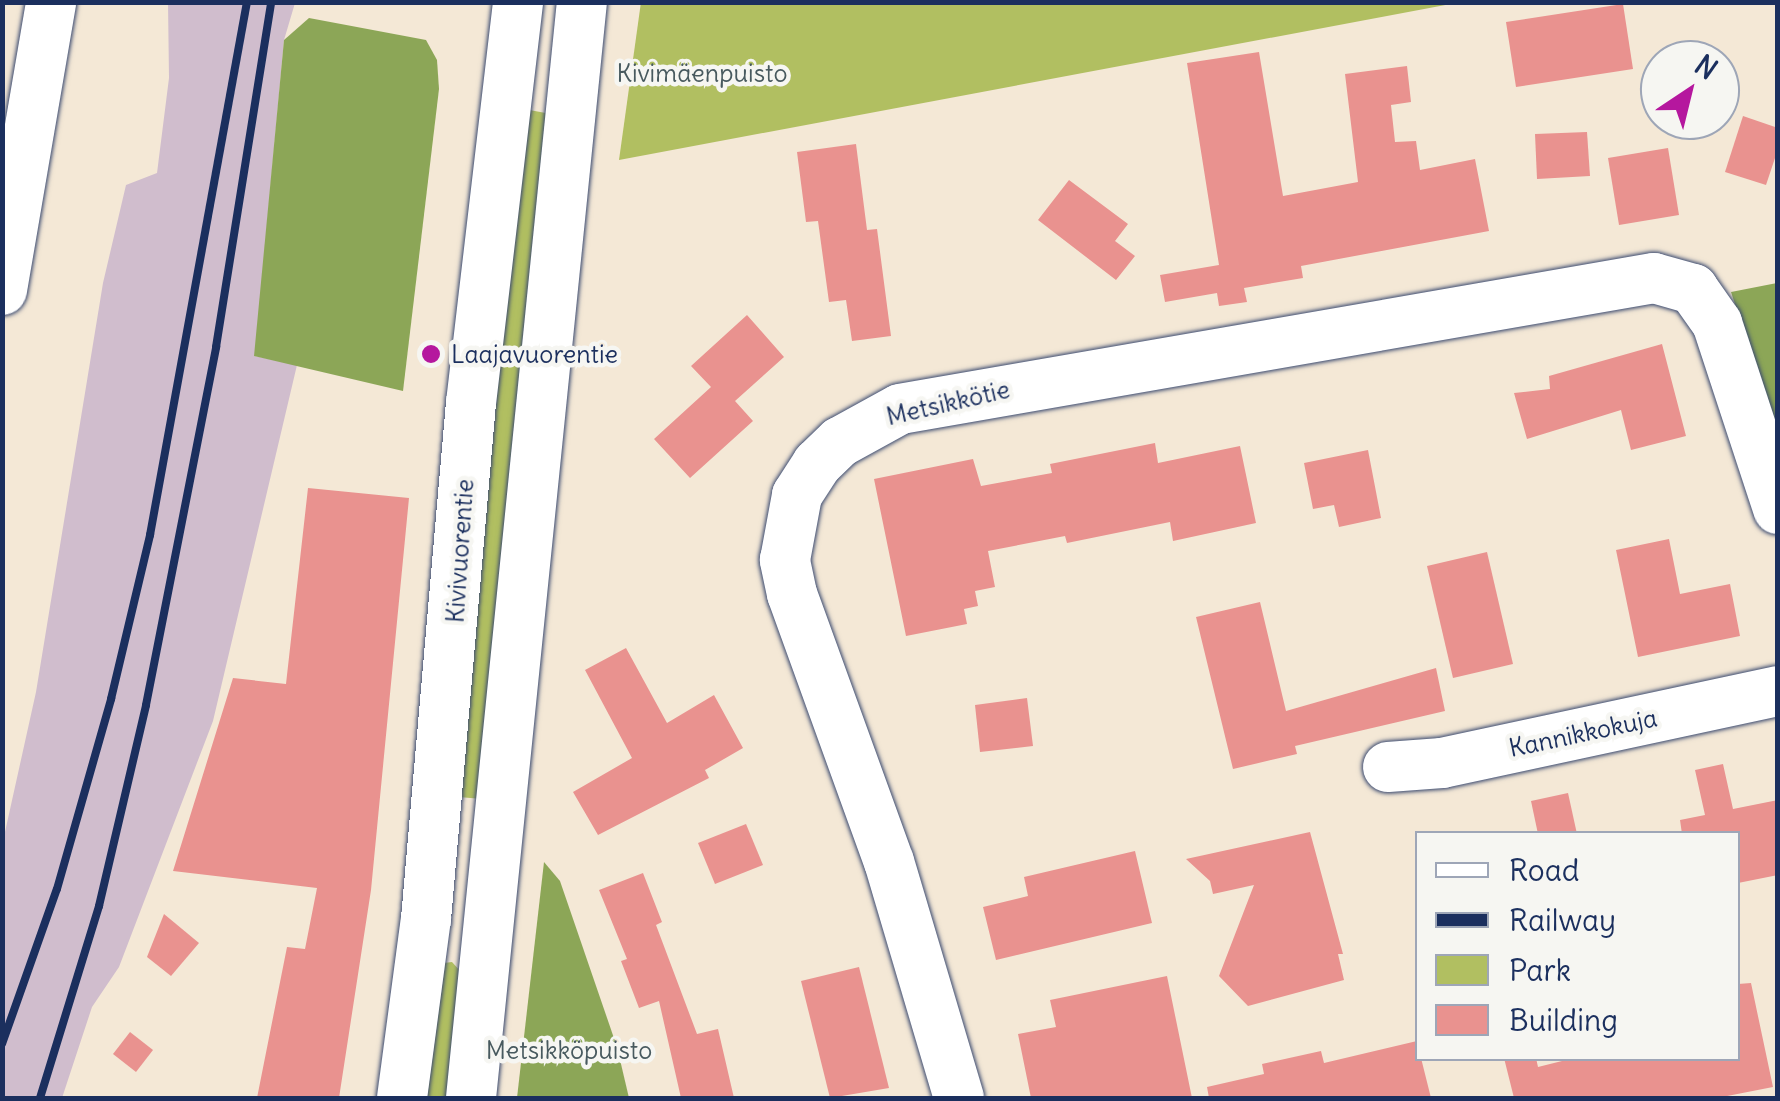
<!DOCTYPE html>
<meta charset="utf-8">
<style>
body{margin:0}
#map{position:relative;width:1780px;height:1101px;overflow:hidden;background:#f4e8d6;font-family:Delius,sans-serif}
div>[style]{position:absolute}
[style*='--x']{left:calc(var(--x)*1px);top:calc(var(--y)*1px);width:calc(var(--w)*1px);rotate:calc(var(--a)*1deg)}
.industrial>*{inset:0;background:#d0bdcd}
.green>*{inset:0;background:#b1bf61}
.forest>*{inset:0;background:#8ca657}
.building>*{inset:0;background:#e9928f}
.roads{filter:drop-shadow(0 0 2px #3c4b70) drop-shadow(0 0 2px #3c4b70)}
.minor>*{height:50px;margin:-25px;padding:0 25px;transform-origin:25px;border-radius:25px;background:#fff}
.rail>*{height:8px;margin:-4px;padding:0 4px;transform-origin:4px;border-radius:4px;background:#1b2f5e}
.dots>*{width:28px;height:28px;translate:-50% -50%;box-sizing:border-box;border:5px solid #f6f6f2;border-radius:50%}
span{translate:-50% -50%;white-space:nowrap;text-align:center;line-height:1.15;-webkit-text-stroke:9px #f6f6f2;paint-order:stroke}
.park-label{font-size:25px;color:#485a5f}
.poi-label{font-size:25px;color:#1b2f5e}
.left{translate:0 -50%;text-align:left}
.street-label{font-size:25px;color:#1b2f5e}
.frame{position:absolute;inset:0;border:5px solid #1b2f5e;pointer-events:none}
.legend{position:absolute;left:1415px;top:831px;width:325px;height:230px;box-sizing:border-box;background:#f6f6f2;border:2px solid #9ea6b7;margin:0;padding:12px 18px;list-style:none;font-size:30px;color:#1b2f5e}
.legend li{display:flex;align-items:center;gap:20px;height:50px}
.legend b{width:50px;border:2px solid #9ea6b7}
.north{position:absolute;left:1640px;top:40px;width:100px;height:100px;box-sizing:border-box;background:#f6f6f2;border:2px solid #9ea6b7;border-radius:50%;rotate:35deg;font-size:28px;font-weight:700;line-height:40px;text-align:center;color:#1b2f5e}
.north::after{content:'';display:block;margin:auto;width:35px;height:45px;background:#b5179e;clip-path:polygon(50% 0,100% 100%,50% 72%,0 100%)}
</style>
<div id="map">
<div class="industrial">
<i style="clip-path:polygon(168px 3px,295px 3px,284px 40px,255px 356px,297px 365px,213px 721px,119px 967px,92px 1007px,62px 1098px,3px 1098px,3px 841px,36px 692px,103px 283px,126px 185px,157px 173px,169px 78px)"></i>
</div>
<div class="green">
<i style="clip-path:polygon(641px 2px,1456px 2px,1456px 3px,619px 160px)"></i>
<i style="clip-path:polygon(524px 109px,551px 114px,482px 799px,459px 797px)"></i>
<i style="clip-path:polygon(452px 962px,461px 972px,448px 1098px,426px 1098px,444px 963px)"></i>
</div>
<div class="forest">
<i style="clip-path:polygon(309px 18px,426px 40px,437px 60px,439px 89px,403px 391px,254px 356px,284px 40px)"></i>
<i style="clip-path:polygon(1777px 283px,1777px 432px,1731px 292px)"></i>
<i style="clip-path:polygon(544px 862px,560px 881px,617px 1047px,629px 1098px,517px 1098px)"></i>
</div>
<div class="building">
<i style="clip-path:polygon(1623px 4px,1633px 69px,1516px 87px,1506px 22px)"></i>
<i style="clip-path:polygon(1259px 52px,1283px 196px,1358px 182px,1345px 74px,1407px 66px,1411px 102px,1391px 105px,1395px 142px,1416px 141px,1420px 170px,1475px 159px,1489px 231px,1301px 266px,1303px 278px,1244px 288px,1247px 302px,1219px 306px,1217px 293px,1165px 302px,1160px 275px,1219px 265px,1187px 63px)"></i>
<i style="clip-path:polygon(1743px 116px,1778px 128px,1778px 149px,1766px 185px,1725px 172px)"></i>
<i style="clip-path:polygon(1587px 132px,1590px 176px,1537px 179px,1535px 134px)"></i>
<i style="clip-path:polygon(856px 144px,867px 230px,877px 229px,891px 336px,852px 341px,846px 300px,829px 302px,818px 221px,806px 222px,797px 152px)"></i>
<i style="clip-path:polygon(1668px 148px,1679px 215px,1619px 225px,1608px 158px)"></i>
<i style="clip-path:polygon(1069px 180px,1128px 224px,1115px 241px,1135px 256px,1116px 280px,1038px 220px)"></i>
<i style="clip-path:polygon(747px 315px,784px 357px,735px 401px,753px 421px,690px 478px,654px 439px,711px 387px,691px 366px)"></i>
<i style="clip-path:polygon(1662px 344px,1686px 436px,1631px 450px,1621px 410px,1527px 439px,1514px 393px,1550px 389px,1549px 376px)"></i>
<i style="clip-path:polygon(1155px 443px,1158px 463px,1240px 446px,1256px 523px,1173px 541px,1170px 522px,1067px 543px,1065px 536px,988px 551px,995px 587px,975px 591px,978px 606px,964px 609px,967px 624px,906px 636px,874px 479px,973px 459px,981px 486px,1052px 473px,1050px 464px)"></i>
<i style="clip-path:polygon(1368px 450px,1381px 518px,1339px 527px,1334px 505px,1313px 509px,1304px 463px)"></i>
<i style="clip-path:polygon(308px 488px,409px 498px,371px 890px,339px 1098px,257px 1098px,287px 947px,305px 949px,317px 888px,173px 871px,233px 678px,286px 684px)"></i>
<i style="clip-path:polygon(1669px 539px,1680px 594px,1730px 584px,1740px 636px,1638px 657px,1616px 550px)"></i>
<i style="clip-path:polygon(1487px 552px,1513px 664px,1453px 678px,1427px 566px)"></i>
<i style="clip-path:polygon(1260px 602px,1286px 711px,1436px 668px,1445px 711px,1295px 746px,1297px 754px,1233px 769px,1196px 617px)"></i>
<i style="clip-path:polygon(626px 648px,667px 723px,714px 695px,743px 748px,705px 770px,709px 778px,598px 835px,573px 792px,632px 758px,585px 670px)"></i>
<i style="clip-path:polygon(1027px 698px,1033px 746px,980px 752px,975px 705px)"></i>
<i style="clip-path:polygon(1723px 764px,1733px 809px,1778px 800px,1778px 875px,1738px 883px,1738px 834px,1682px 834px,1680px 820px,1705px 815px,1695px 770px)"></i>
<i style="clip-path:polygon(1568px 793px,1577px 834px,1538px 834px,1531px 801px)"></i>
<i style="clip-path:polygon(746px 824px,763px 865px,715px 884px,698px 843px)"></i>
<i style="clip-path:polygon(1310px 832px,1343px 954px,1338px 954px,1344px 980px,1248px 1006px,1219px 976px,1254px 885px,1213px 894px,1210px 881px,1186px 859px)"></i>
<i style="clip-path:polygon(1135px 851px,1152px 923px,996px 960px,983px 907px,1028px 896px,1024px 877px)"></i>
<i style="clip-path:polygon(643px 873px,662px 922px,656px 925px,697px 1034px,718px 1029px,734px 1098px,681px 1098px,659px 1001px,639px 1008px,621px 961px,627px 959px,599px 890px)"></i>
<i style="clip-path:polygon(164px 914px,199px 943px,171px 976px,147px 957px)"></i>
<i style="clip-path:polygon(859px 967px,889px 1088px,830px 1098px,801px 981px)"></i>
<i style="clip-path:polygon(1167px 976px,1192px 1098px,1031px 1098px,1018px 1034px,1056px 1027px,1050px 1000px)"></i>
<i style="clip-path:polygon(1751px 983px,1773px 1087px,1717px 1098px,1514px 1098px,1504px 1058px,1536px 1058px,1538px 1067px,1574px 1058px,1738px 1058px,1738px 984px)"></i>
<i style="clip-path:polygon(130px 1032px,153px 1050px,136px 1072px,113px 1054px)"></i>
<i style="clip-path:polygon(1417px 1041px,1418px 1058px,1421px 1058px,1431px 1098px,1209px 1098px,1207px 1087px,1264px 1074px,1262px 1064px,1321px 1051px,1324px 1063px)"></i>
</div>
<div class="roads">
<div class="minor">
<i style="--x:2;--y:290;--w:292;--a:-80.3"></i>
<i style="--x:1388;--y:767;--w:54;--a:-4.2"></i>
<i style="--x:1442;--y:763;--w:344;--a:-12.1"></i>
<i style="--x:402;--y:1098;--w:181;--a:-82.4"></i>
<i style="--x:426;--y:919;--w:518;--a:-85.02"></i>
<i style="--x:471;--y:403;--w:404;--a:-83.3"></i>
<i style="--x:471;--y:1098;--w:1102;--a:-84.22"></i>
<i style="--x:959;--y:1098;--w:246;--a:-106.5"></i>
<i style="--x:889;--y:862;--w:285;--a:-109.9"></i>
<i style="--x:792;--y:594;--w:35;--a:-102"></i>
<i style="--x:785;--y:560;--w:66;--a:-79.5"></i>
<i style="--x:797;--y:495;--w:37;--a:-57"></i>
<i style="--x:817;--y:464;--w:32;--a:-44"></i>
<i style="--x:840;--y:442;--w:68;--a:-28.8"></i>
<i style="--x:900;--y:409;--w:765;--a:-9.86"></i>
<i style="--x:1654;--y:278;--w:41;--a:15.8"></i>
<i style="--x:1693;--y:289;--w:42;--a:54.8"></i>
<i style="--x:1717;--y:323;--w:196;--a:71.8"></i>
</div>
</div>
<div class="rail">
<i style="--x:2;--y:1044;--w:164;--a:-70.5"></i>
<i style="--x:57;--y:889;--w:198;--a:-74.1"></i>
<i style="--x:111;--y:699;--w:169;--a:-76.6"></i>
<i style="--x:150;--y:535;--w:542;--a:-79.69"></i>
<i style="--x:40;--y:1098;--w:201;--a:-72.9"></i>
<i style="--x:99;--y:906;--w:206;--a:-76.8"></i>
<i style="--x:146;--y:705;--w:365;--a:-78.9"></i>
<i style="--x:216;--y:347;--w:349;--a:-80.9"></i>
</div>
<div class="dots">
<i style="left:431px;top:354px;background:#b5179e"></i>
</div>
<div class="park-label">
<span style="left:702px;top:73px">Kivimäenpuisto</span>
<span style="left:569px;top:1050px">Metsikköpuisto</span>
</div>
<div class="poi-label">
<span class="left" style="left:451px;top:354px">Laajavuorentie</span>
</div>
<div class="street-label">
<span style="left:948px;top:403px;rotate:-13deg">Metsikkötie</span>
<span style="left:460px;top:551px;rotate:-86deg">Kivivuorentie</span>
<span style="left:1583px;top:733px;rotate:-12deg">Kannikkokuja</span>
</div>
<div class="frame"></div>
<ul class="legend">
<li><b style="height:12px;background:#fff"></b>Road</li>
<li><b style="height:12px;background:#1b2f5e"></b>Railway</li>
<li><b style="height:28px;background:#b1bf61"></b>Park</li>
<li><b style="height:28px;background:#e9928f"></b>Building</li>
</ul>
<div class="north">N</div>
</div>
